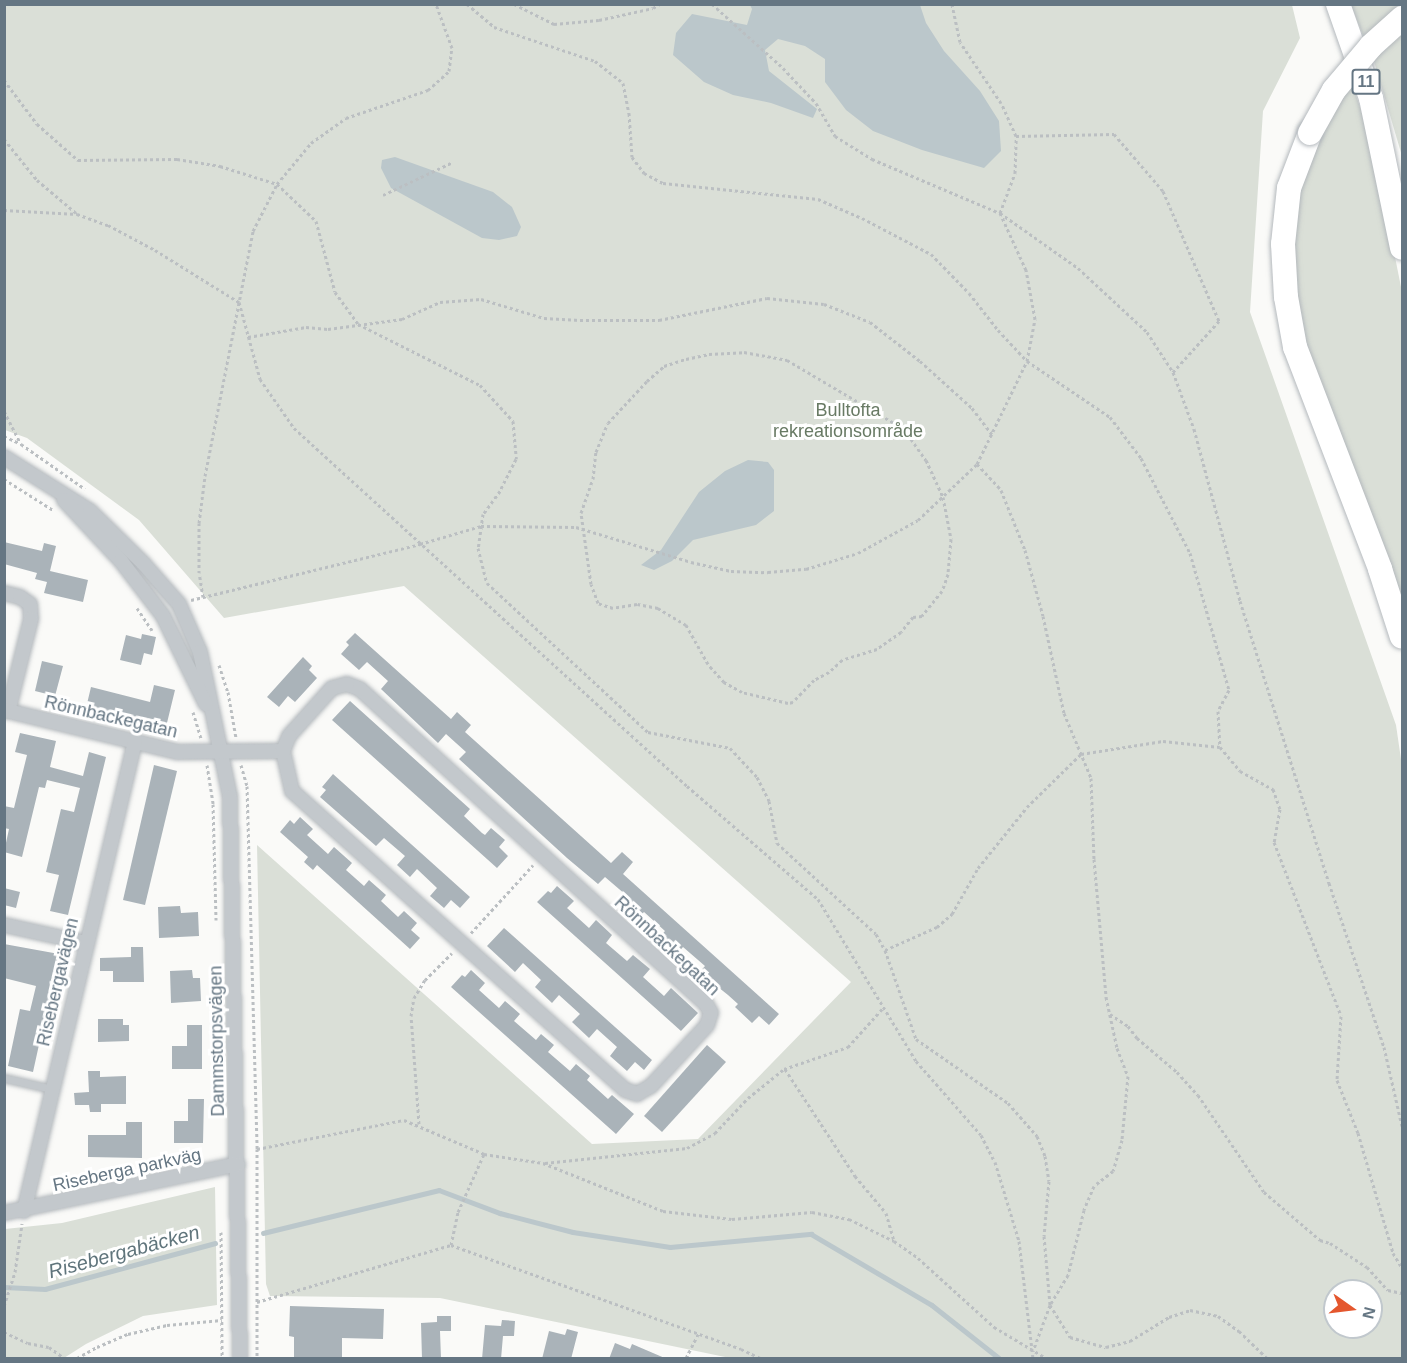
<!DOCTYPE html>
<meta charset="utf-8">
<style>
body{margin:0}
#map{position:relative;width:1407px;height:1363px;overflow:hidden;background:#fafaf8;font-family:Arial,sans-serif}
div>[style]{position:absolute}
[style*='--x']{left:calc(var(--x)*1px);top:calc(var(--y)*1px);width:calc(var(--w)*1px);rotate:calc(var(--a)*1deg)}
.green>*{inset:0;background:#dadfd7}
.water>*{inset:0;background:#bbc7cb}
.stream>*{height:4.5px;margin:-2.25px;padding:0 2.25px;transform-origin:2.25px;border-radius:2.25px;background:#bbc7cb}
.building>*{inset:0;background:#aab3b9}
.path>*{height:3px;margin-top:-1.5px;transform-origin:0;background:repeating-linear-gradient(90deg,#bbbfc2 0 3px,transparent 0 6px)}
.roads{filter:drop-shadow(0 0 2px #b4b9bd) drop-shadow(0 0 2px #b4b9bd)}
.lane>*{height:7px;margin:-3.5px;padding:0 3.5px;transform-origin:3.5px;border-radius:3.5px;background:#c3c8cc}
.street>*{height:14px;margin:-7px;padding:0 7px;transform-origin:7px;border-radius:7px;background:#c3c8cc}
.highway>*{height:24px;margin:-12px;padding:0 12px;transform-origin:12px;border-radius:12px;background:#fff}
.bridges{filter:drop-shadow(0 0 2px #b4b9bd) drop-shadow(0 0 2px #b4b9bd)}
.highway-bridge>*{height:24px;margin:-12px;padding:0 12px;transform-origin:12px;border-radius:12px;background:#fff}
span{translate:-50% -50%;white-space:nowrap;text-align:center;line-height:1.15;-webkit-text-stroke:6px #fff;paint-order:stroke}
.shield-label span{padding:2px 4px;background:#fff;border:2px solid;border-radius:4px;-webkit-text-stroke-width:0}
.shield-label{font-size:16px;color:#657683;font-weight:700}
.park-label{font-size:18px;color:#687a64}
.street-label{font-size:18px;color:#657683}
.water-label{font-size:20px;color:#60757c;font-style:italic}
.frame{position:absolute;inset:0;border:6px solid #657683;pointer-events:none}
.north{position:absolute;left:1323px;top:1279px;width:60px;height:60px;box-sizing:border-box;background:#fff;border:2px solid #c1c8cd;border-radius:50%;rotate:104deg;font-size:16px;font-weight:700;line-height:24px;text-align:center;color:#657683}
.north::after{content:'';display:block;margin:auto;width:21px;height:27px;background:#e4572e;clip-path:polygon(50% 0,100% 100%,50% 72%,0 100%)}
</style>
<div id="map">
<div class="green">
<i style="clip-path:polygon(evenodd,5px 5px,1292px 5px,1300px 38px,1263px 111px,1250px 312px,1396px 725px,1402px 766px,1402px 1358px,730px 1358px,440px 1298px,270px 1296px,266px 1284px,257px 845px,592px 1144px,698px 1139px,851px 982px,404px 586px,224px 618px,139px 520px,27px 438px,5px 430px,5px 5px,1335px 1291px,1371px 1291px,1371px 1327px,1335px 1327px,1335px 1291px)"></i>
<i style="clip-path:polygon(1351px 5px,1402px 5px,1402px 7px,1364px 38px)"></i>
<i style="clip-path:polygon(1402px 31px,1402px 156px,1373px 58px)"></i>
<i style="clip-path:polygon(1351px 81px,1372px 142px,1402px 292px,1402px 612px,1306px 347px,1293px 285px,1294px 217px,1309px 156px)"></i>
<i style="clip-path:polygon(215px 1187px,217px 1305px,143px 1316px,86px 1344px,64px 1358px,5px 1358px,5px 1229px,62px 1223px)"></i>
</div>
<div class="water">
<i style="clip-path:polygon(750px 5px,920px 5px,926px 23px,944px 51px,980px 91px,999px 121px,1001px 151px,984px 168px,922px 150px,873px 131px,846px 110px,825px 82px,825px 59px,805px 46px,778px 39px,765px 50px,769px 71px,817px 109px,813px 118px,771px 103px,733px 95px,704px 82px,673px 55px,676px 33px,692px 14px,747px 25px,752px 9px)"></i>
<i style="clip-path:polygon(395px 157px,493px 192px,512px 207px,521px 227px,517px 236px,499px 240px,482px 238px,391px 188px,381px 168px,382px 160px)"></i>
<i style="clip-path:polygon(748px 460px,768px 462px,774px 470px,774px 511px,756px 525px,693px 540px,672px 561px,654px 570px,641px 565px,661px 550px,699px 492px,725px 471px)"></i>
</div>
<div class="stream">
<i style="--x:263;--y:1233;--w:181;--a:-13.7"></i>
<i style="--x:439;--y:1190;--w:65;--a:20.7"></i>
<i style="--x:500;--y:1213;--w:75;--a:14.6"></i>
<i style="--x:573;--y:1232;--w:98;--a:8.8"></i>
<i style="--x:670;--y:1247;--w:142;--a:-5.3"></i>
<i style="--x:811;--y:1234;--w:140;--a:30.4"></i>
<i style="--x:932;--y:1305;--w:85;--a:38.3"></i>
<i style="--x:4;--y:1287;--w:41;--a:2.8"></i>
<i style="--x:45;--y:1289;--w:176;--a:-15.1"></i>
</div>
<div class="building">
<i style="clip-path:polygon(4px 542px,42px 551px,44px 543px,56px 546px,50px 571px,88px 580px,83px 602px,44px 593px,47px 582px,35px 579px,37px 573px,4px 564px)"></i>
<i style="clip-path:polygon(355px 633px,451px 719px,457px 712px,471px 725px,465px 732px,611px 863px,622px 852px,633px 862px,623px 874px,779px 1014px,769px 1025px,759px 1016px,752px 1023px,735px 1007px,738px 1004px,728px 995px,718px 987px,715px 989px,698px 974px,705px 966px,683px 947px,676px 955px,658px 939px,665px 931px,644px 912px,637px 919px,619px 903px,626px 895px,605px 877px,598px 884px,567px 858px,459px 759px,466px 752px,446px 734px,438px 743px,381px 689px,388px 681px,367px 662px,359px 670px,341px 654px,349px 645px,346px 642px)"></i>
<i style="clip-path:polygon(142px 634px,156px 637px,152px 655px,144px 653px,141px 665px,120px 660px,126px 635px,141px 639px)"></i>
<i style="clip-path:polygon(303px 657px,312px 666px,309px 670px,317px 678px,295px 702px,288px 696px,279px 707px,267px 697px)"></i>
<i style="clip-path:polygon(42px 661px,63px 666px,55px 696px,35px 691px)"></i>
<i style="clip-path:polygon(154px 685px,175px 690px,166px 727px,86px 708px,91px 687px,150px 702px)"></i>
<i style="clip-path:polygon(350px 701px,470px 809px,464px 816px,482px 833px,485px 835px,491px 828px,505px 840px,499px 847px,508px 856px,497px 868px,332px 720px)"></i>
<i style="clip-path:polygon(20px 733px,56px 741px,50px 767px,83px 776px,89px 752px,106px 757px,68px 915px,50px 911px,59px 875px,46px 872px,61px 809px,74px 812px,80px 788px,47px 780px,45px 788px,39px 787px,22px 857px,4px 852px,9px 829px,4px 828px,4px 806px,14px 808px,27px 755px,15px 752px)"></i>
<i style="clip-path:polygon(154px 765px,177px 771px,145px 905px,123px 900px)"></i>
<i style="clip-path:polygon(333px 774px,470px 897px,460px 908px,451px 900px,444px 908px,430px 896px,437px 888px,417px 869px,410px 877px,397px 865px,405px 856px,384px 838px,376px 846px,320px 797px,326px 790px,322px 787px)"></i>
<i style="clip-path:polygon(300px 817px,313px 829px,307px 835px,328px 854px,334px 847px,352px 863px,346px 870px,364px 886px,369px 880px,386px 895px,381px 901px,398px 917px,404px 911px,417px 923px,411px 930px,420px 938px,410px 949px,317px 865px,313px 870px,304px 862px,308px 857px,280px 832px,290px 820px,294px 824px)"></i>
<i style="clip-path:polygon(557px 886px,574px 901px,567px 908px,589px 928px,596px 920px,612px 935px,606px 943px,627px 961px,633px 955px,650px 969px,643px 977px,664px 996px,671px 988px,698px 1013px,681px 1031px,537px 902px,548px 891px,551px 893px)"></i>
<i style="clip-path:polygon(4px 888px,20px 892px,16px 908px,4px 905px)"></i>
<i style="clip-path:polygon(180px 906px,181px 913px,198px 912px,199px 936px,159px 938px,158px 907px)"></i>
<i style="clip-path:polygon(504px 928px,652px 1060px,644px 1070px,635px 1062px,627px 1071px,610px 1056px,617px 1047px,597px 1029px,589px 1038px,572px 1022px,580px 1014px,559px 995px,552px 1003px,535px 987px,541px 980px,523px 963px,515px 972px,487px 946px)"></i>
<i style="clip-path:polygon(4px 944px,59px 954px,33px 1072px,8px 1066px,20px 1009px,30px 1011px,36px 986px,4px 978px)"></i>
<i style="clip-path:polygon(131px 947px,143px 947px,144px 982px,113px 982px,113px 971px,100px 971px,100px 958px,131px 957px)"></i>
<i style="clip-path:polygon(192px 970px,193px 978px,200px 978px,201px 1001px,171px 1003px,170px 971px)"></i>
<i style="clip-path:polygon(471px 970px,485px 983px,479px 990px,499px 1008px,505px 1001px,520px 1014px,514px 1021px,536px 1040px,541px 1034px,554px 1045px,548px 1052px,570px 1071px,576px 1064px,590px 1076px,587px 1080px,608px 1099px,612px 1095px,634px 1114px,616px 1134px,451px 987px,462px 975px,465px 977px)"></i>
<i style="clip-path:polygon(98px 1019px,123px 1019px,123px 1025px,129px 1025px,129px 1041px,98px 1042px)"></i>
<i style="clip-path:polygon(187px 1025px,202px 1025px,202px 1069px,172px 1069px,172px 1046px,187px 1046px)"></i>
<i style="clip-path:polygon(707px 1045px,726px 1062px,662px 1132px,644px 1116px)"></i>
<i style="clip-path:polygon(88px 1071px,100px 1071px,100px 1077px,126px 1076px,126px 1104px,101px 1104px,101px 1112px,90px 1112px,89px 1105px,75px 1105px,74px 1093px,89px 1092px)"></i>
<i style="clip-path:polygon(188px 1099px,204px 1099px,203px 1143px,174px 1143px,174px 1121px,188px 1121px)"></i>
<i style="clip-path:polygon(126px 1122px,142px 1122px,142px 1158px,88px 1157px,88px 1135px,126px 1135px)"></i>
<i style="clip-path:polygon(290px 1306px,384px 1309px,383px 1339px,342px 1338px,342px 1359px,294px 1359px,294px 1337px,289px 1336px)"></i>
<i style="clip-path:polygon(437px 1316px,451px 1316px,451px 1331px,440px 1331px,441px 1359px,422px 1359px,421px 1323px,437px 1322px)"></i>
<i style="clip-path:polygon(502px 1320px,515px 1321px,514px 1336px,503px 1336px,501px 1359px,482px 1359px,485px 1325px,501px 1326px)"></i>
<i style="clip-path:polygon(567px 1329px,578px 1332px,571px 1359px,542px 1359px,549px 1331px,565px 1335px)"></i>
<i style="clip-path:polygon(615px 1343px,630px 1349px,632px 1344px,667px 1359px,609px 1359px)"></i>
</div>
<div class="path">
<i style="--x:467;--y:4;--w:35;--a:40"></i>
<i style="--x:494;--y:27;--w:107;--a:18.6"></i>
<i style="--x:595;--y:61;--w:36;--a:38"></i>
<i style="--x:623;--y:83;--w:31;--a:79"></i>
<i style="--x:629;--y:113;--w:44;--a:86.1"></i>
<i style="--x:632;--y:157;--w:20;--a:53"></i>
<i style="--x:644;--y:173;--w:21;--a:28"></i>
<i style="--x:663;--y:183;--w:156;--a:5.9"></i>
<i style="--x:818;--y:199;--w:48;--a:23.4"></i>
<i style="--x:862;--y:218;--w:78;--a:27.6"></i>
<i style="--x:931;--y:254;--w:54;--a:45.7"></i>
<i style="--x:969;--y:293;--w:47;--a:51.9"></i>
<i style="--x:998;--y:330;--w:42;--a:46.9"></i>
<i style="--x:1027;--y:361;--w:100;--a:34"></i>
<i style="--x:1110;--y:417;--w:51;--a:52.9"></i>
<i style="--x:1141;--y:458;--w:107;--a:62.7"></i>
<i style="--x:1190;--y:553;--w:142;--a:74.1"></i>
<i style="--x:1229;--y:690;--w:24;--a:118"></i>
<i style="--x:1218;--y:711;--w:36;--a:87"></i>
<i style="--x:1220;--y:747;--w:31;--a:50"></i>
<i style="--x:1240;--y:771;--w:38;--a:29"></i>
<i style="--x:1273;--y:789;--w:21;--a:71"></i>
<i style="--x:1280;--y:809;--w:34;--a:100"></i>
<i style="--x:1274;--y:842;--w:186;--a:68.9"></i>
<i style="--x:1341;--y:1016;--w:64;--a:93.6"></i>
<i style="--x:1337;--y:1080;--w:57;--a:68.4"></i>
<i style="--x:1358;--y:1133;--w:125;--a:73.7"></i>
<i style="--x:1393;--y:1253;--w:17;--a:59"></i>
<i style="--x:514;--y:4;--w:45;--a:26.6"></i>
<i style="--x:554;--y:24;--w:45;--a:-5.1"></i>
<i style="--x:599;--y:20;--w:55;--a:-12.5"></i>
<i style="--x:653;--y:8;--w:8;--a:-30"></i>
<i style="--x:712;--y:4;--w:96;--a:42"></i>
<i style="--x:783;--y:68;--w:48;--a:46.7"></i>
<i style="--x:816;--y:103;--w:38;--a:60"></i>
<i style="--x:835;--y:136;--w:44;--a:31.9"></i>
<i style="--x:872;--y:159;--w:139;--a:22.9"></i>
<i style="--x:1000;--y:213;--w:95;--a:35.2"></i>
<i style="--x:1078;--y:268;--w:94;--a:42.8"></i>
<i style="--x:1147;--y:332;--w:48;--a:57"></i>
<i style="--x:1173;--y:372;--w:61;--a:69.8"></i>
<i style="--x:1194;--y:429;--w:178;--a:75"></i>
<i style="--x:1240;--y:601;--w:296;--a:72.5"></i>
<i style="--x:1329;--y:883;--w:173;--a:71.5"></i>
<i style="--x:1384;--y:1047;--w:81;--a:77.2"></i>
<i style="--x:4;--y:80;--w:55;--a:53.1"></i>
<i style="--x:37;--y:124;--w:55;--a:41.3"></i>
<i style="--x:78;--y:160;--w:99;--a:-0.6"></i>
<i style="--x:177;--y:159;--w:44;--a:9.2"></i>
<i style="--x:220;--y:166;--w:60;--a:17.5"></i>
<i style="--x:277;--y:184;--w:54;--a:43.5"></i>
<i style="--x:316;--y:221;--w:73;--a:75"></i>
<i style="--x:335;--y:292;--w:39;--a:54"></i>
<i style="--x:358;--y:324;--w:136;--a:26.6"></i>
<i style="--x:480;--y:385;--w:49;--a:47.5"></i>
<i style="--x:513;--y:421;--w:38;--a:85"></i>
<i style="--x:516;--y:459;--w:36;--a:117"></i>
<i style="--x:500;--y:491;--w:29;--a:126"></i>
<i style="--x:483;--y:514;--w:34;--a:98"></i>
<i style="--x:478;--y:548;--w:36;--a:76"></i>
<i style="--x:487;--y:583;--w:219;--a:42.8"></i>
<i style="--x:648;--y:732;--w:84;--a:11"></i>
<i style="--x:730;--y:748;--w:40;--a:47"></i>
<i style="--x:757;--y:777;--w:27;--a:63"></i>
<i style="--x:769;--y:801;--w:43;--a:79.2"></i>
<i style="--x:777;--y:843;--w:134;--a:42.6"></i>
<i style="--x:876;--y:934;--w:18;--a:61"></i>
<i style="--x:885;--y:950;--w:94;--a:70.8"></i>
<i style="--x:916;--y:1039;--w:112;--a:34.8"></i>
<i style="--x:1008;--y:1103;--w:44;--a:48.7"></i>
<i style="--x:1037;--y:1136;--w:22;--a:68"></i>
<i style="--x:1045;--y:1156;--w:25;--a:81"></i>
<i style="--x:1049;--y:1181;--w:55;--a:95.2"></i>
<i style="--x:1044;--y:1236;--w:69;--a:85"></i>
<i style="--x:1050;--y:1305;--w:38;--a:58"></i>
<i style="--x:1070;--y:1337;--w:37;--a:16"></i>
<i style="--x:1106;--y:1347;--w:25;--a:-14"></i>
<i style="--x:1130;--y:1341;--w:46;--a:-31.6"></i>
<i style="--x:1169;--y:1317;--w:22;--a:-18"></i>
<i style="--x:1190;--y:1310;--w:29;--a:12"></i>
<i style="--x:1218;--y:1316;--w:26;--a:36"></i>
<i style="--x:1239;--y:1331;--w:39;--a:44"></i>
<i style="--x:1016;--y:136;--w:98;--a:-1.2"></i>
<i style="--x:1114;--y:134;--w:75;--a:49.3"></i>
<i style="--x:1163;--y:191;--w:142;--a:66.7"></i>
<i style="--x:1219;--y:321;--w:69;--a:132"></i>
<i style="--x:4;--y:139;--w:53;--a:51.2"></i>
<i style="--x:37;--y:180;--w:51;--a:40.2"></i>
<i style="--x:383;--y:195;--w:77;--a:-25.2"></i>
<i style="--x:4;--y:210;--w:73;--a:3.1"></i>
<i style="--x:77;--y:214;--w:33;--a:20"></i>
<i style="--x:108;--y:225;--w:53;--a:28"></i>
<i style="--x:155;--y:250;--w:99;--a:31.8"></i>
<i style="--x:239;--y:302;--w:80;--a:74.7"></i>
<i style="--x:260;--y:379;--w:60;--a:55.2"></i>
<i style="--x:294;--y:428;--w:532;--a:42.33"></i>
<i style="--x:687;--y:786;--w:173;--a:40.8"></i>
<i style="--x:818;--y:899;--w:189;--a:58.8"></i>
<i style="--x:916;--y:1061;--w:98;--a:48.7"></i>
<i style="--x:981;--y:1135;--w:30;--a:63"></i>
<i style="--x:995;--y:1162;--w:83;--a:73.1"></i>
<i style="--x:1019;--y:1241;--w:118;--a:83.2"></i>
<i style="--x:248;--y:337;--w:59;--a:-9.8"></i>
<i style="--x:306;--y:327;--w:22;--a:5"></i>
<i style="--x:328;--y:329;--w:75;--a:-7.7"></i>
<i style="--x:402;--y:319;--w:42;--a:-24.1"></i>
<i style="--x:440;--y:302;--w:41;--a:-4.2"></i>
<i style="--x:481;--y:299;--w:66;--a:16.8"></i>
<i style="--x:544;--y:318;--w:36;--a:3"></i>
<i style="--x:580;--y:320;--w:79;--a:0"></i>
<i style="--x:659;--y:320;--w:110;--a:-11.5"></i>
<i style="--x:767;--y:298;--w:57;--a:6"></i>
<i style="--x:824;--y:304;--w:49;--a:21.4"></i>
<i style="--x:870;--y:322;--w:63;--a:38"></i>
<i style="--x:920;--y:361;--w:70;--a:42.1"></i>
<i style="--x:972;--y:408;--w:35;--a:53"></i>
<i style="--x:744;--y:352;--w:44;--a:10.5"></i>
<i style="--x:787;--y:360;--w:136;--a:30.5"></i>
<i style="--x:904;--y:429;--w:38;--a:55"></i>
<i style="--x:926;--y:460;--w:41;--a:65.3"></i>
<i style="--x:943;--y:497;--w:43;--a:79.2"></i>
<i style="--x:951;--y:539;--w:35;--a:95"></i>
<i style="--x:948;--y:574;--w:18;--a:109"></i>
<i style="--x:942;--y:591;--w:32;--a:129"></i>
<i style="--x:922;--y:616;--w:9;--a:174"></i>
<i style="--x:913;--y:617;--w:19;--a:129"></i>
<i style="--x:901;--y:632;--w:29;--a:145"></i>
<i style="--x:877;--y:649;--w:37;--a:163"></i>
<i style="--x:842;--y:660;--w:18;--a:137"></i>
<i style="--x:829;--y:672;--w:17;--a:152"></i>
<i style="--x:814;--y:680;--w:30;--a:134"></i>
<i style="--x:793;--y:702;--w:5;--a:169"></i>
<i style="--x:788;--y:703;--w:47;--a:-166.6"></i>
<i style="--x:742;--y:692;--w:21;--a:-151"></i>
<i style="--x:724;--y:682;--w:24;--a:-132"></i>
<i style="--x:708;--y:664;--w:45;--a:-119.4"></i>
<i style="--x:686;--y:625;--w:33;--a:-149"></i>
<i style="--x:658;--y:608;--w:21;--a:-169"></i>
<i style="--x:637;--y:604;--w:24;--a:171"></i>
<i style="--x:613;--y:608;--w:16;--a:-162"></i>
<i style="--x:598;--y:603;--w:20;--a:-110"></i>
<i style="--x:591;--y:584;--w:72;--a:-98"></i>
<i style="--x:581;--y:513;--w:36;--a:-71"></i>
<i style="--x:593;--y:479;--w:27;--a:-84"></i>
<i style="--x:596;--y:452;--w:31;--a:-68"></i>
<i style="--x:608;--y:423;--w:57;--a:-47.1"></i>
<i style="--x:647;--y:381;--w:23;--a:-41"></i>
<i style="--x:664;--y:366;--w:23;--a:-18"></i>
<i style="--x:686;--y:359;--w:24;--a:-12"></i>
<i style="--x:709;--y:354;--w:35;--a:-3"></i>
<i style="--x:4;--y:411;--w:35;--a:63"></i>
<i style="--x:4;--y:436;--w:19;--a:25"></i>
<i style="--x:21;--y:444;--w:78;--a:35.1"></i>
<i style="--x:977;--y:464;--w:35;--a:47"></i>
<i style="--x:1001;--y:490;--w:65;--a:68.2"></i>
<i style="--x:1025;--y:550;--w:68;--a:74.7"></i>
<i style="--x:1043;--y:616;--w:99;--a:77.8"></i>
<i style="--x:1064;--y:713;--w:70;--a:67.4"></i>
<i style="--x:1091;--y:778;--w:81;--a:87.9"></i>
<i style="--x:1094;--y:859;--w:139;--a:85"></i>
<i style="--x:1106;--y:997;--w:52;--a:77.8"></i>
<i style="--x:1117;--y:1048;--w:30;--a:69"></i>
<i style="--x:1128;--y:1076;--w:64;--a:95.4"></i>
<i style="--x:1122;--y:1140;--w:32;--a:106"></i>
<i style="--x:1113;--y:1171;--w:24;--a:142"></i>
<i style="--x:1094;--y:1186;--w:26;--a:113"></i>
<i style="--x:1084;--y:1210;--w:67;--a:103.8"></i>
<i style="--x:1068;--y:1275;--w:35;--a:121"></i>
<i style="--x:1050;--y:1305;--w:49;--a:110.3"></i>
<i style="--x:4;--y:479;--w:58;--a:32.3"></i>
<i style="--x:203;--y:597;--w:24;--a:-99"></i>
<i style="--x:199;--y:573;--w:50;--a:-90"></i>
<i style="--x:199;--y:523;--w:47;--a:-82.7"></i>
<i style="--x:205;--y:476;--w:250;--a:-78.9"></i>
<i style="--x:253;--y:231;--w:53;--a:-62.9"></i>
<i style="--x:277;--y:184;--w:53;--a:-50.3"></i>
<i style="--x:311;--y:143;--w:43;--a:-35.5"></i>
<i style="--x:346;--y:118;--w:87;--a:-18.9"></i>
<i style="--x:428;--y:90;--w:28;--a:-42"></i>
<i style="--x:449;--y:71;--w:23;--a:-83"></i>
<i style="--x:452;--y:48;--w:47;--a:-110"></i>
<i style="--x:191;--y:600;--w:236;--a:-13.7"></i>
<i style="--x:420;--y:544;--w:64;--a:-16.4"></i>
<i style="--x:481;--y:526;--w:95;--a:0.6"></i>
<i style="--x:576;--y:527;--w:120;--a:16.9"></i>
<i style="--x:691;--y:562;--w:41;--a:12.7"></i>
<i style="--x:731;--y:571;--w:37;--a:2"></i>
<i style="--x:768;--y:572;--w:38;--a:-5"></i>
<i style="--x:806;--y:569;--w:54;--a:-17.1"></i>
<i style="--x:858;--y:553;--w:68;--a:-28.8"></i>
<i style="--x:918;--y:520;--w:81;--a:-43.5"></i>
<i style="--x:977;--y:464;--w:114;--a:-64.1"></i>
<i style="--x:1027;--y:361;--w:43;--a:-79.2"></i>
<i style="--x:1035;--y:319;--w:50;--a:-100.4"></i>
<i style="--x:1026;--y:270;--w:63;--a:-114.5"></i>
<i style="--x:1000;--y:213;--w:43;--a:-69.4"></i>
<i style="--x:1015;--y:173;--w:37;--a:-88"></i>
<i style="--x:1016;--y:136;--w:36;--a:-114"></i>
<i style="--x:1001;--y:103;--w:73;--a:-123.9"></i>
<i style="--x:960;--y:42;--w:39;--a:-102"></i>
<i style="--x:137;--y:608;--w:27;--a:56"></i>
<i style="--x:219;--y:665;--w:28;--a:72"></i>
<i style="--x:228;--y:692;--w:47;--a:80.1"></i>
<i style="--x:193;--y:712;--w:27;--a:73"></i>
<i style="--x:207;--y:765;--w:39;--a:81"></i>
<i style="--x:213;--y:804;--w:116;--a:88.5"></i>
<i style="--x:241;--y:765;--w:22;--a:74"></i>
<i style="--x:247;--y:786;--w:363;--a:88.4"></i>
<i style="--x:257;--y:1149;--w:209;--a:90"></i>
<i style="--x:471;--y:933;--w:92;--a:-47.6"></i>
<i style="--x:885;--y:950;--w:57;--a:-23.9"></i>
<i style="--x:937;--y:927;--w:20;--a:-41"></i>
<i style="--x:952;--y:914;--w:53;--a:-60.5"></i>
<i style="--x:978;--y:868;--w:78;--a:-51.2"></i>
<i style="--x:1027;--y:807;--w:76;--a:-44.5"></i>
<i style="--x:1081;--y:754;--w:83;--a:-9"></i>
<i style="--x:1163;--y:741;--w:57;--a:6"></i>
<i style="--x:1110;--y:1014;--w:22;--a:34"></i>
<i style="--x:1128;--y:1026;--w:15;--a:53"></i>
<i style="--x:1137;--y:1038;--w:52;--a:40.4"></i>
<i style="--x:1177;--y:1072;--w:31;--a:48"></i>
<i style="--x:1198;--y:1095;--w:117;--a:55.8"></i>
<i style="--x:1264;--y:1192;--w:74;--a:40.6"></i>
<i style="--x:1320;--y:1240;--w:10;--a:17"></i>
<i style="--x:1330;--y:1243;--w:44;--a:33"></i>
<i style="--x:1367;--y:1267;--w:31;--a:48"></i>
<i style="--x:1388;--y:1290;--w:14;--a:12"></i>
<i style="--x:785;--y:1069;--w:128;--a:56.8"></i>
<i style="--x:855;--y:1176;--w:48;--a:50"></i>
<i style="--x:886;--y:1213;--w:29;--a:74"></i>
<i style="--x:419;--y:1124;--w:108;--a:-94.2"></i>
<i style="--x:411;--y:1016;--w:18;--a:-81"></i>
<i style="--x:414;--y:998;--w:21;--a:-59"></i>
<i style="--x:425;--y:980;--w:38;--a:-45"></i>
<i style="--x:257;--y:1149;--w:150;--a:-11.2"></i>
<i style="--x:404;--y:1120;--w:87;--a:23"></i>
<i style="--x:484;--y:1154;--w:60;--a:8.7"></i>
<i style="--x:543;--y:1163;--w:129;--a:21.8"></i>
<i style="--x:663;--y:1211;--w:69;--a:6.6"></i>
<i style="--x:732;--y:1219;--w:80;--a:-5"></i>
<i style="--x:812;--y:1212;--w:38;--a:11"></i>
<i style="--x:849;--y:1219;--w:50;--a:26.1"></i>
<i style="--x:894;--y:1241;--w:29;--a:35"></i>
<i style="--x:918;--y:1258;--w:103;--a:42.2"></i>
<i style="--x:994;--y:1327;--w:61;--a:30.8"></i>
<i style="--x:545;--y:1163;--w:143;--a:-6"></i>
<i style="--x:687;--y:1148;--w:32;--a:-28"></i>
<i style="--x:715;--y:1133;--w:48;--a:-46.7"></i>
<i style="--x:748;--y:1098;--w:46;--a:-38.9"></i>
<i style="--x:784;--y:1069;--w:68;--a:-19"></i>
<i style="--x:848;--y:1047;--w:52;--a:-48.1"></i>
<i style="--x:221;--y:1232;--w:126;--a:89.5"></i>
<i style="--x:451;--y:1245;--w:308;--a:19.7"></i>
<i style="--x:741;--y:1349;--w:21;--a:25"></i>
<i style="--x:257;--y:1302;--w:202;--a:-16.4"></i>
<i style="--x:451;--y:1245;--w:34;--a:-78"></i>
<i style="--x:458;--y:1212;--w:64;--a:-65.9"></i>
<i style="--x:4;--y:1306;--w:36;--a:-72"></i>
<i style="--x:15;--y:1272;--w:49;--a:-81.7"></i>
<i style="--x:4;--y:1332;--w:26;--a:25"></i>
<i style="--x:28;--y:1343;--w:21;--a:11"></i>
<i style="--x:49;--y:1347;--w:19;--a:36"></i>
<i style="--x:77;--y:1358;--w:23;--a:-29"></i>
<i style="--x:97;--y:1347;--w:34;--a:-23"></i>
<i style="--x:128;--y:1334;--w:40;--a:-13"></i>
<i style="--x:167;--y:1325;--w:55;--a:-5.2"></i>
<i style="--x:686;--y:1358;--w:27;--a:-63"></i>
</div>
<div class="roads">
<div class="lane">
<i style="--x:4;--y:1078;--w:49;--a:12.9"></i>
</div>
<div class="street">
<i style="--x:4;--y:457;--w:102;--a:32.1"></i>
<i style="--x:90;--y:511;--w:74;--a:44.5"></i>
<i style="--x:143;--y:563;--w:55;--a:48.7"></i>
<i style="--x:179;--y:604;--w:52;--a:66.4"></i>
<i style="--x:200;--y:652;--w:148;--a:78.3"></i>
<i style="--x:230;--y:797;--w:561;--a:88.98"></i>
<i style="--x:64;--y:500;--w:83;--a:46.9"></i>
<i style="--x:121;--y:561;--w:69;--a:52.6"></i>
<i style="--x:163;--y:616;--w:98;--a:64"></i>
<i style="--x:4;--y:593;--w:16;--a:14"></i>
<i style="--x:20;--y:597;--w:12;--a:35"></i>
<i style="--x:30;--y:604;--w:15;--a:86"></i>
<i style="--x:31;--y:619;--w:95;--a:104"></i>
<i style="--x:4;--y:710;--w:179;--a:13.6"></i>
<i style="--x:178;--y:752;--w:105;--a:-0.5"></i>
<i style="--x:283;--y:751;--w:41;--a:77.3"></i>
<i style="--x:292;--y:791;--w:448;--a:41.9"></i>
<i style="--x:625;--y:1090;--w:13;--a:18"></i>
<i style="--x:637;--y:1094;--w:16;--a:-30"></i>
<i style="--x:651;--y:1086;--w:83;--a:-47.4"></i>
<i style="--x:707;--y:1025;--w:13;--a:-72"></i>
<i style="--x:711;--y:1013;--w:10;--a:-119"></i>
<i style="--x:706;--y:1004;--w:468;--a:-137.7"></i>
<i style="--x:360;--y:689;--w:14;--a:-159"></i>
<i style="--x:347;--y:684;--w:16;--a:165"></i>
<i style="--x:332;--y:688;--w:64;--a:131.9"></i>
<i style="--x:289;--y:736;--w:16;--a:112"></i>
<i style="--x:4;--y:925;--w:84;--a:12.4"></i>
<i style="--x:24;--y:1211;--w:482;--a:-76.7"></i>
<i style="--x:4;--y:1213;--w:239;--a:-11.8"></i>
</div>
<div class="highway">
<i style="--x:1338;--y:4;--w:100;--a:70.7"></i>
<i style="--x:1371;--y:98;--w:153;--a:78.3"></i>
<i style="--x:1310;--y:133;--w:59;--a:110.9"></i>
<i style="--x:1289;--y:188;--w:56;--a:96.1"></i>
<i style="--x:1283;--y:244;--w:53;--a:86.8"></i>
<i style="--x:1286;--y:297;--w:51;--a:79.8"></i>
<i style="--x:1295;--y:347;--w:238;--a:69"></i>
<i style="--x:1380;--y:569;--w:71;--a:72.1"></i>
</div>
</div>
<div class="bridges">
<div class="highway-bridge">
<i style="--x:1310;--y:133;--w:49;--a:-60.8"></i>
<i style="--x:1334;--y:90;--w:57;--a:-49.9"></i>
<i style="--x:1371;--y:46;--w:42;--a:-42.1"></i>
</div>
</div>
<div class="shield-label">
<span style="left:1366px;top:82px">11</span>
</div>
<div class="park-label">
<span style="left:848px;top:421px">Bulltofta<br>rekreationsområde</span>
</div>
<div class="street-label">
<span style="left:111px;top:717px;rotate:13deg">Rönnbackegatan</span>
<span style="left:667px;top:946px;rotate:43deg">Rönnbackegatan</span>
<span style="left:58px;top:982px;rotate:-77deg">Risebergavägen</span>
<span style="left:217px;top:1041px;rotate:-91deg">Dammstorpsvägen</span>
<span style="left:127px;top:1170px;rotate:-12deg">Riseberga parkväg</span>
</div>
<div class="water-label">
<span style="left:124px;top:1252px;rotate:-15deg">Risebergabäcken</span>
</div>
<div class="frame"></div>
<div class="north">N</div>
</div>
